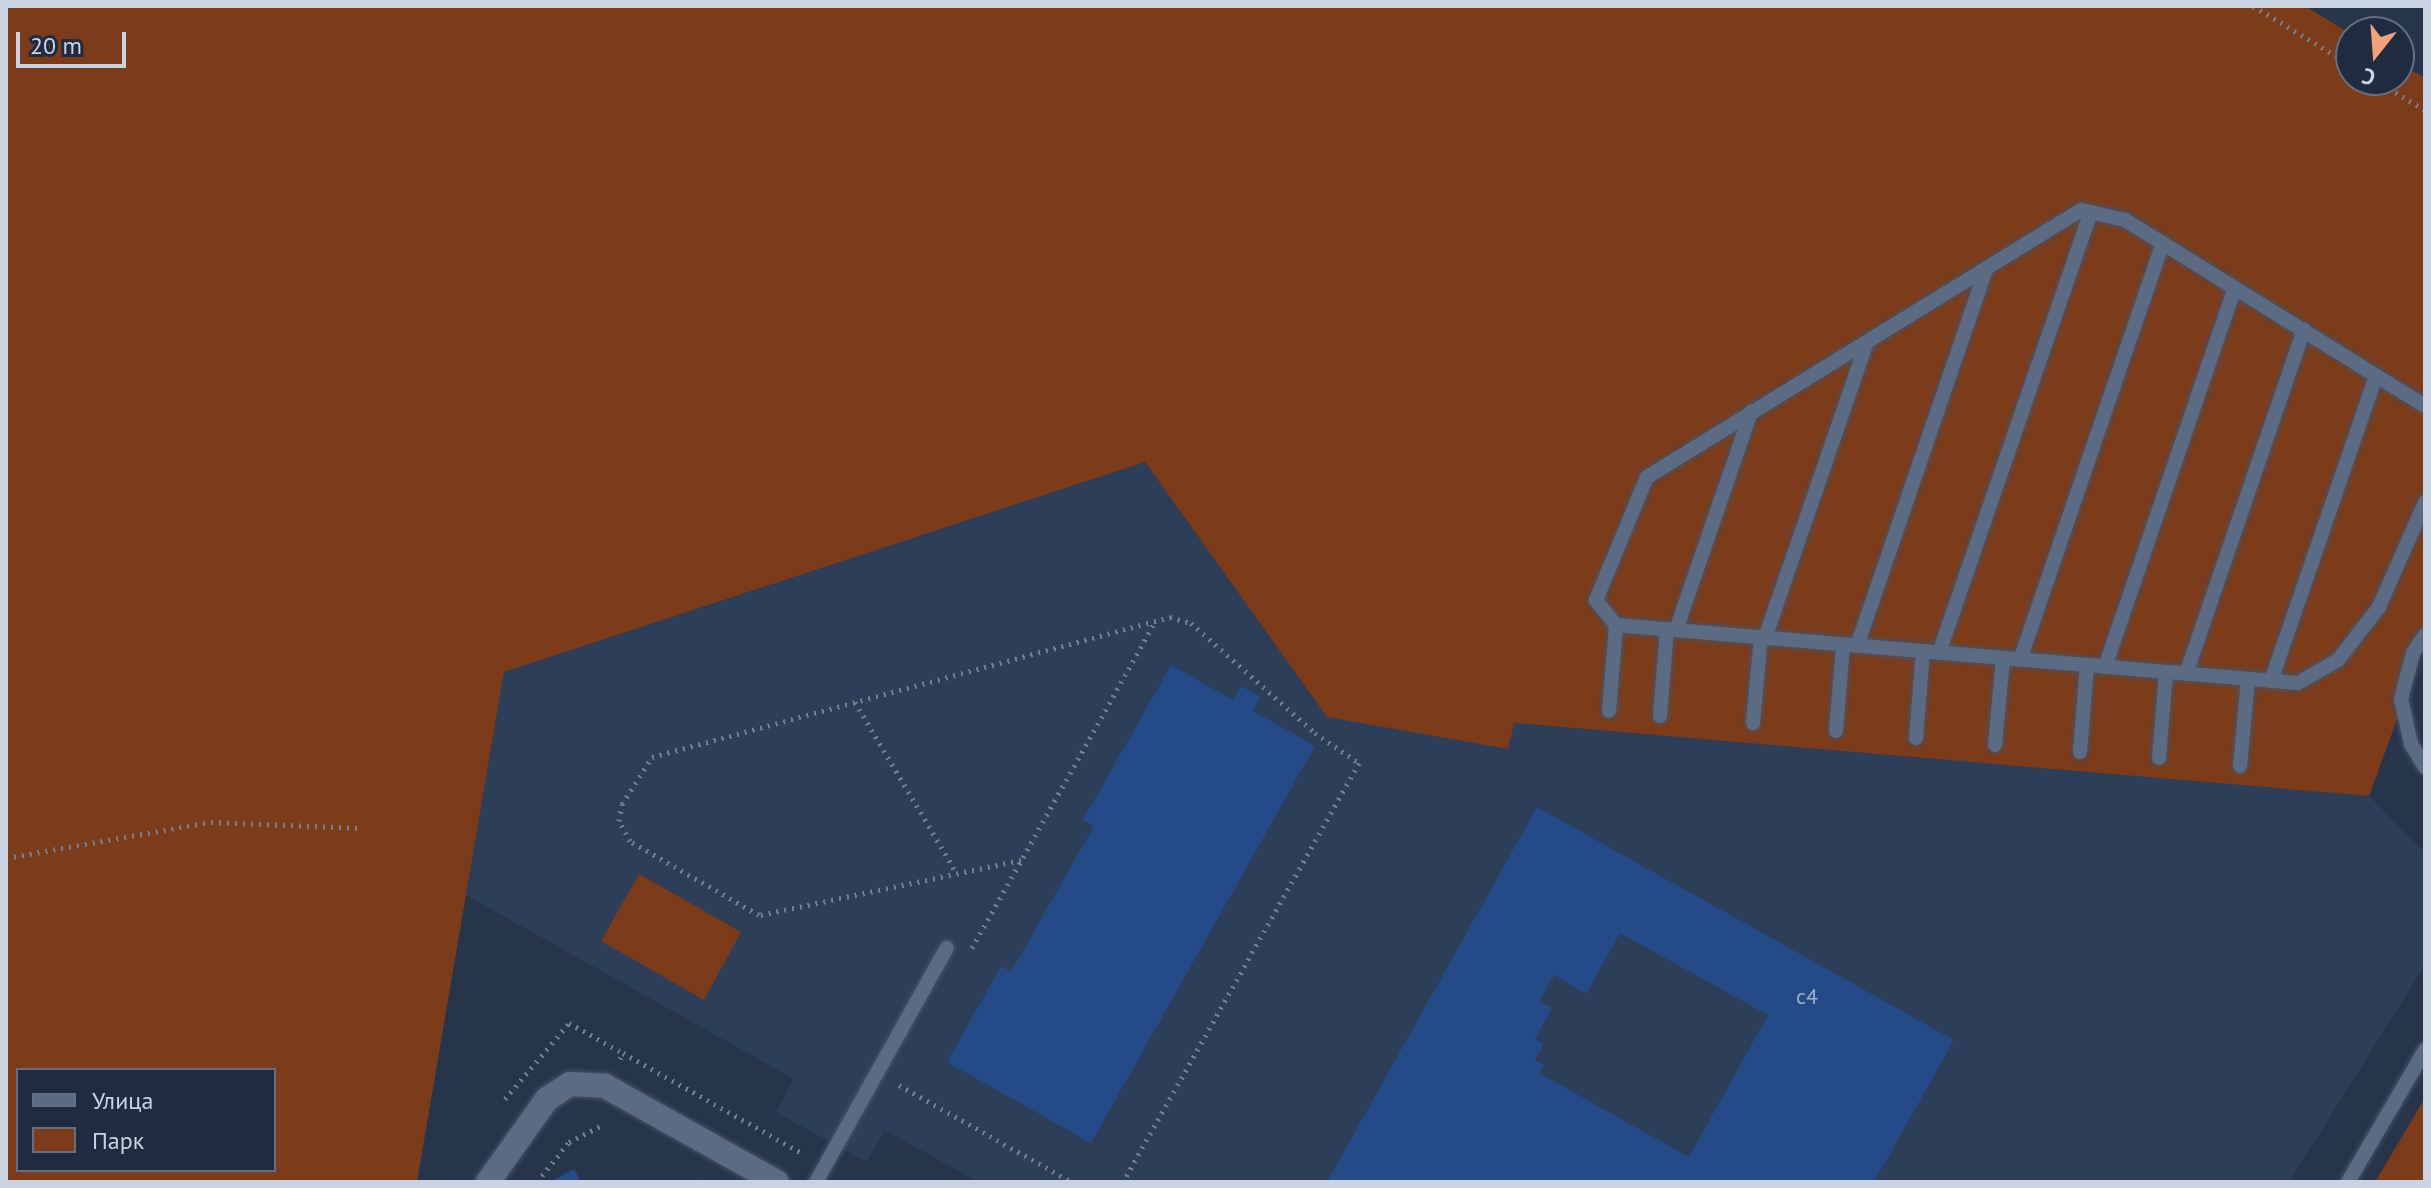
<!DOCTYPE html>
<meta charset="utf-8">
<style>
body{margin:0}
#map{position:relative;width:2431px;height:1188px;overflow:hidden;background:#27354b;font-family:"PT Sans",sans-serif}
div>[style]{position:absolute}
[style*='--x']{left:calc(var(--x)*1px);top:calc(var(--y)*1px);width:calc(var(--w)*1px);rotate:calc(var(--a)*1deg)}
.built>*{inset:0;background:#2d3e59}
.green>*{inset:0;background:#7c3c19}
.building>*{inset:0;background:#244a88}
.path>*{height:5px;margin-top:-2.5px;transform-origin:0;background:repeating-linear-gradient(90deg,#748092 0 2px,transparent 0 8px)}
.roads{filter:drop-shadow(0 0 2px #485365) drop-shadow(0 0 2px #485365)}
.service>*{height:14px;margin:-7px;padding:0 7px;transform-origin:7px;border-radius:7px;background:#5b6b83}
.minor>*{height:24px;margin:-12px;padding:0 12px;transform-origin:12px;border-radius:12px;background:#5b6b83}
span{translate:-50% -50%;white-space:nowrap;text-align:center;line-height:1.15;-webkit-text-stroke:6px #1e2b40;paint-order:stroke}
.number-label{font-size:22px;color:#a0b1cb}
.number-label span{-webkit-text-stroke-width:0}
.frame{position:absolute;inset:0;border:8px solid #cad3e1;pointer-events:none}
.legend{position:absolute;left:16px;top:1068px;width:260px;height:104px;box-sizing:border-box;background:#1e2b40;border:2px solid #636e80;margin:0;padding:10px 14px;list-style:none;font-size:24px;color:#cad3e1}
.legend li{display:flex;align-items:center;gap:16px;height:40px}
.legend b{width:40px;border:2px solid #636e80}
.north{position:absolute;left:2335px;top:16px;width:80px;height:80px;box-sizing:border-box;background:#1e2b40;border:2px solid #636e80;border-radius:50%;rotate:197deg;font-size:22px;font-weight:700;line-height:32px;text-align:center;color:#cad3e1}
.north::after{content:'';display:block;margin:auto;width:28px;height:36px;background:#f1a27b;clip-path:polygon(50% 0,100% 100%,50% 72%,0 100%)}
.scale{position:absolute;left:16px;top:32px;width:110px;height:36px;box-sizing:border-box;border:4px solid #cad3e1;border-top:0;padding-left:10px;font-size:24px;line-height:28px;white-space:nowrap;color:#cad3e1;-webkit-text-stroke:6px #1e2b40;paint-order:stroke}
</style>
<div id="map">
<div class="built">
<i style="clip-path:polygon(1145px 462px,1327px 717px,1507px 748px,1513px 723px,2369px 796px,2425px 853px,2425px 965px,2289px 1182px,978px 1182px,885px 1130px,866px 1162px,776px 1112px,794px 1079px,466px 895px,504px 672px)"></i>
</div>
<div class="green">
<i style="clip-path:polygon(evenodd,6px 6px,2305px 6px,2351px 34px,2351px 80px,2399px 80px,2399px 63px,2425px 78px,2425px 643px,2369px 796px,1514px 723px,1508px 749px,1327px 717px,1145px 462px,504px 672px,417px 1182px,6px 1182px,6px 6px,18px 1070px,274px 1070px,274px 1170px,18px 1170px,18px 1070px)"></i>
<i style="clip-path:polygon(639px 874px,741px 932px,704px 1000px,601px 941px)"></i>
<i style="clip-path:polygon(2425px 1098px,2425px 1182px,2375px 1182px)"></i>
</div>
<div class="building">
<i style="clip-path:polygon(1171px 665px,1233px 700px,1241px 686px,1260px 697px,1253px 711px,1315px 746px,1091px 1143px,947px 1062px,1001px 966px,1011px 972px,1094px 826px,1083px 820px)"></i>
<i style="clip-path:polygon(evenodd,1537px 807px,1954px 1040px,1874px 1182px,1327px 1182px,1537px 807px,1620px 933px,1768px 1015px,1689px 1157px,1539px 1073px,1544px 1065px,1535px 1060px,1544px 1044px,1535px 1039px,1552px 1008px,1540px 1001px,1554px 975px,1586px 994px,1620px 933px)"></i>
<i style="clip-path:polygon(574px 1169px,581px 1182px,550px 1182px)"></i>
</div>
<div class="path">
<i style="--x:2253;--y:6;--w:114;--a:31"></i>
<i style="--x:2375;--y:80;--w:58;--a:31"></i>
<i style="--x:855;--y:702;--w:200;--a:59.3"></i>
<i style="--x:6;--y:858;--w:208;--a:-10"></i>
<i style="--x:211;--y:822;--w:151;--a:2.3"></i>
<i style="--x:1021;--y:860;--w:268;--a:168.1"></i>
<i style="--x:759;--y:915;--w:149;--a:-150.2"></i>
<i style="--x:630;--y:841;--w:23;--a:-119"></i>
<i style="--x:619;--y:821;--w:17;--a:-80"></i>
<i style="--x:622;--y:804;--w:56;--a:-57.4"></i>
<i style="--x:652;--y:757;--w:537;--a:-15.12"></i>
<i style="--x:1170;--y:617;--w:22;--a:16"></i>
<i style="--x:1191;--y:623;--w:166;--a:41.6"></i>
<i style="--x:1315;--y:733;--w:53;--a:34.3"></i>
<i style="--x:1359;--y:763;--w:481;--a:119.4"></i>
<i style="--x:972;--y:948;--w:374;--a:-60.7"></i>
<i style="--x:620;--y:1059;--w:7;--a:-63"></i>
<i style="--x:623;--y:1053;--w:207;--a:29.2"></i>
<i style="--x:899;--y:1085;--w:198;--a:29.3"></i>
<i style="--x:505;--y:1099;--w:99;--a:-49.9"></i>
<i style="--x:569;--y:1023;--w:62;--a:29.1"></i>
<i style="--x:537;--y:1182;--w:51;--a:-51.3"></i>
<i style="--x:569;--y:1142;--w:40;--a:-26.6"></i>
<i style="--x:698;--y:1182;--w:4;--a:-27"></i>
</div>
<div class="roads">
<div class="service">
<i style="--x:1616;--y:625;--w:684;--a:4.86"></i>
<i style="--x:2298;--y:683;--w:46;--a:-29.9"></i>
<i style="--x:2338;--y:660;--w:67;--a:-52.3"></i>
<i style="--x:2379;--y:607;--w:115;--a:-66.3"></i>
<i style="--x:1676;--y:630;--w:231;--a:-71"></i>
<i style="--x:2425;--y:635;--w:22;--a:124"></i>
<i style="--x:2413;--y:653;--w:48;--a:104.6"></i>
<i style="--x:2401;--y:699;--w:46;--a:77.5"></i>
<i style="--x:2411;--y:744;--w:27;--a:59"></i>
<i style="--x:1765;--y:638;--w:313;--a:-71"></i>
<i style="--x:1857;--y:646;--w:398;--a:-71.1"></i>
<i style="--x:1939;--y:653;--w:466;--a:-71"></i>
<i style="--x:2020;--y:660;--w:441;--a:-71.1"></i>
<i style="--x:2105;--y:667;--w:401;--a:-71.1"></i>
<i style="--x:2186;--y:674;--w:364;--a:-71.1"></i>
<i style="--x:2271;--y:681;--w:323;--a:-71"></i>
<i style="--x:1609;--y:711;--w:86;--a:-85.3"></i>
<i style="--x:1616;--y:625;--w:32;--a:-129"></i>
<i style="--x:1596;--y:600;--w:133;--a:-67.5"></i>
<i style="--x:1647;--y:477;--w:510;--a:-31.6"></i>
<i style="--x:2081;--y:210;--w:45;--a:12.8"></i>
<i style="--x:2125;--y:220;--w:353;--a:31.8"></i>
<i style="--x:1660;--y:716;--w:87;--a:-85.4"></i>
<i style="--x:1753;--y:723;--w:86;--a:-84.7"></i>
<i style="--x:1836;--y:731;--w:86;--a:-85.3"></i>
<i style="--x:1916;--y:738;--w:87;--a:-85.4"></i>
<i style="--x:1995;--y:745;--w:87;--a:-84.7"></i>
<i style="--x:2080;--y:752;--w:87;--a:-85.4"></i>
<i style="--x:2159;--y:758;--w:86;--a:-85.3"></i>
<i style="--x:2240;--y:766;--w:87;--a:-84.7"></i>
<i style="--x:816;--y:1182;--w:268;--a:-60.8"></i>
<i style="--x:2348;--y:1182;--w:153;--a:-59.7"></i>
</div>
<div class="minor">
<i style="--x:488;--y:1182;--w:102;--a:-54.6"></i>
<i style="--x:547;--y:1099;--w:27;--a:-33"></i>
<i style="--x:570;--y:1084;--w:35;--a:3"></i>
<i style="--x:605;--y:1086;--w:197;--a:29.2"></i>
</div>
</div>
<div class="number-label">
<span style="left:1807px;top:997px">c4</span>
</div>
<div class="frame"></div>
<ul class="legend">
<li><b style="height:10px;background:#5b6b83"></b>Улица</li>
<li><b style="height:22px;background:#7c3c19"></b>Парк</li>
</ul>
<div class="north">С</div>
<div class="scale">20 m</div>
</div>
